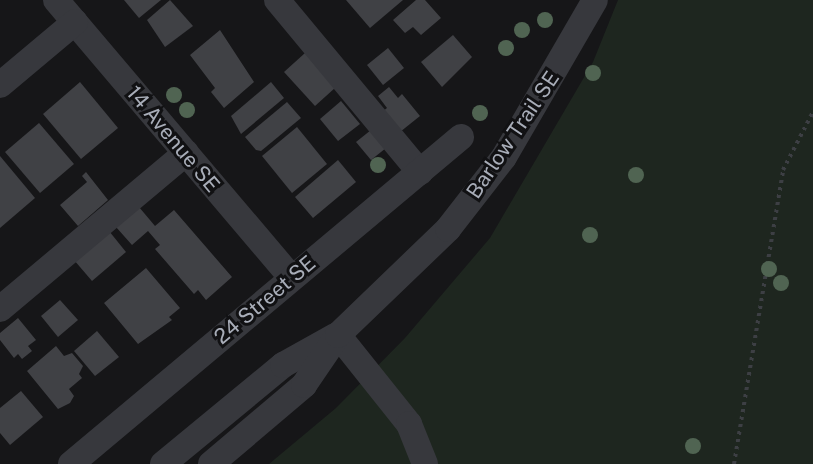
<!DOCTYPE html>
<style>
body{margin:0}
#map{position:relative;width:813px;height:464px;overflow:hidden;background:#161618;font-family:"Public Sans",sans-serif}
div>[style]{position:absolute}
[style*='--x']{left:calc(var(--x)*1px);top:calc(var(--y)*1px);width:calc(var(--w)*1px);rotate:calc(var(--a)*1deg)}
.green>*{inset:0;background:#1e261f}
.building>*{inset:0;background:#404145}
.path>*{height:4px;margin-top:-2px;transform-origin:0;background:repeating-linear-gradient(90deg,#3d3f44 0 3px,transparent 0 7.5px)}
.minor>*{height:26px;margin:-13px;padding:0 13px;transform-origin:13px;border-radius:13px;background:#37383d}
.trees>*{width:16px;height:16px;margin:-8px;border-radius:50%;background:#506452}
span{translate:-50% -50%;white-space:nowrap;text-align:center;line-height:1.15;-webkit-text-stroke:6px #111113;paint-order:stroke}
.street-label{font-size:21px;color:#a8adb8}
</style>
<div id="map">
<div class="green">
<i style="clip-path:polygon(618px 0,813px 0,813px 464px,269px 464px,336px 408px,405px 338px,490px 238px,593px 62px)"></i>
</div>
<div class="building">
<i style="clip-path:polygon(124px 0,161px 0,139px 18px)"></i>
<i style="clip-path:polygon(170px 0,193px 26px,165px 47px,147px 20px)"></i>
<i style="clip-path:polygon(346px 0,403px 0,370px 28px)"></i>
<i style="clip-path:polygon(416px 0,425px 0,441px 18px,421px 35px,413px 27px,405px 33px,393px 20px)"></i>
<i style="clip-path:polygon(220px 30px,254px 82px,224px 108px,211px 92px,215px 88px,190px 55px)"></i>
<i style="clip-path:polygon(453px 35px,472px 57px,442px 87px,421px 62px)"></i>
<i style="clip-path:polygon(388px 48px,404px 68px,383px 85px,367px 65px)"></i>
<i style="clip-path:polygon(305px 53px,336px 87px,315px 106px,284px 72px)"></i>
<i style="clip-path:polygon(80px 82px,118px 128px,81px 159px,43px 114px)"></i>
<i style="clip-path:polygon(271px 82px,284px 98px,241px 134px,231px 116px)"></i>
<i style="clip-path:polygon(389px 87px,398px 98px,402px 94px,420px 116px,400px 132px,383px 111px,387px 108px,378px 96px)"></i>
<i style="clip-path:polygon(341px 101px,360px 124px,338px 141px,320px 119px)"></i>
<i style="clip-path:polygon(287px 102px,301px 118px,261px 151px,256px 150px,245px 137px)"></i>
<i style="clip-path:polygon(39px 123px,74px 164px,40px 193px,5px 152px)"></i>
<i style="clip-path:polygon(297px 127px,327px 164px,292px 193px,262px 156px)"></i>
<i style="clip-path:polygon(371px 130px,386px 148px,371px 160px,356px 142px)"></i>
<i style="clip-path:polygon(0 156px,35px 198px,0 228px)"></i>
<i style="clip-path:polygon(338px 160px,356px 182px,313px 218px,295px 197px)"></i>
<i style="clip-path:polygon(86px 172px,108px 200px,78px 226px,60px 205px,87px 182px,82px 176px)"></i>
<i style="clip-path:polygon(139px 207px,155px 226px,174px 210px,232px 277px,206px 300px,198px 290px,194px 294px,155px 249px,160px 245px,148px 231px,132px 245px,116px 227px)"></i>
<i style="clip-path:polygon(109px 231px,126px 252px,92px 281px,74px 260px)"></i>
<i style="clip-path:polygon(146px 268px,180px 308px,169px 317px,172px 320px,138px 344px,104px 303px)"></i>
<i style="clip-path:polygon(60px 300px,78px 320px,58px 337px,41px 316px)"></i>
<i style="clip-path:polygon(18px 318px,36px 340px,28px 346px,32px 351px,22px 359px,18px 354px,14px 358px,0 340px,0 333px)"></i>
<i style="clip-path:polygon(97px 331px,119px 357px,95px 376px,74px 351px)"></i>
<i style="clip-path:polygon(56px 346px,64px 356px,72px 353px,83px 366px,79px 374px,82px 378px,69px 389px,74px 396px,70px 403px,58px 409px,27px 371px)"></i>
<i style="clip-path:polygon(21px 391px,43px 417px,10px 445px,0 433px,0 408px)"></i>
</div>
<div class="path">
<i style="--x:734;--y:464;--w:298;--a:-80.5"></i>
<i style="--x:783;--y:170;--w:65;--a:-62.7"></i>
</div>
<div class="minor">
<i style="--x:56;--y:0;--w:363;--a:49.7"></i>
<i style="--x:277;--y:0;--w:224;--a:50.3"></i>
<i style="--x:0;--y:85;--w:98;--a:-40"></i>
<i style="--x:0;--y:309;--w:243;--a:-40"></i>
<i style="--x:338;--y:335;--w:114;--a:51.4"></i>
<i style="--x:409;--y:424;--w:43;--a:68.2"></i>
<i style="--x:71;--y:464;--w:509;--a:-39.98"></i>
<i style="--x:163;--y:464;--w:156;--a:-39.5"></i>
<i style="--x:283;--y:365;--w:60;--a:-29.1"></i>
<i style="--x:211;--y:464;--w:122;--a:-40.3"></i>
<i style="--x:304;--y:385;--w:60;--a:-55.8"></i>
<i style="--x:338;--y:335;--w:153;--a:-43.9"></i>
<i style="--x:448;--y:229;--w:91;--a:-52.1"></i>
<i style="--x:504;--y:157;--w:181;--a:-59.9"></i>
</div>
<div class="trees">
<i style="left:545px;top:20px"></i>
<i style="left:522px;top:30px"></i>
<i style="left:506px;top:48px"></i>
<i style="left:593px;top:73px"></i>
<i style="left:174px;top:95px"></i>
<i style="left:187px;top:110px"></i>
<i style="left:480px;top:113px"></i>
<i style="left:378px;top:165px"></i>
<i style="left:636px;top:175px"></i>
<i style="left:590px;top:235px"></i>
<i style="left:769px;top:269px"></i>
<i style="left:781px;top:283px"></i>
<i style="left:693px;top:446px"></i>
</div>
<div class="street-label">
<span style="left:513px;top:135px;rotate:-56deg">Barlow Trail SE</span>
<span style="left:173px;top:139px;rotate:50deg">14 Avenue SE</span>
<span style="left:265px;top:300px;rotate:-40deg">24 Street SE</span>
</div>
</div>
